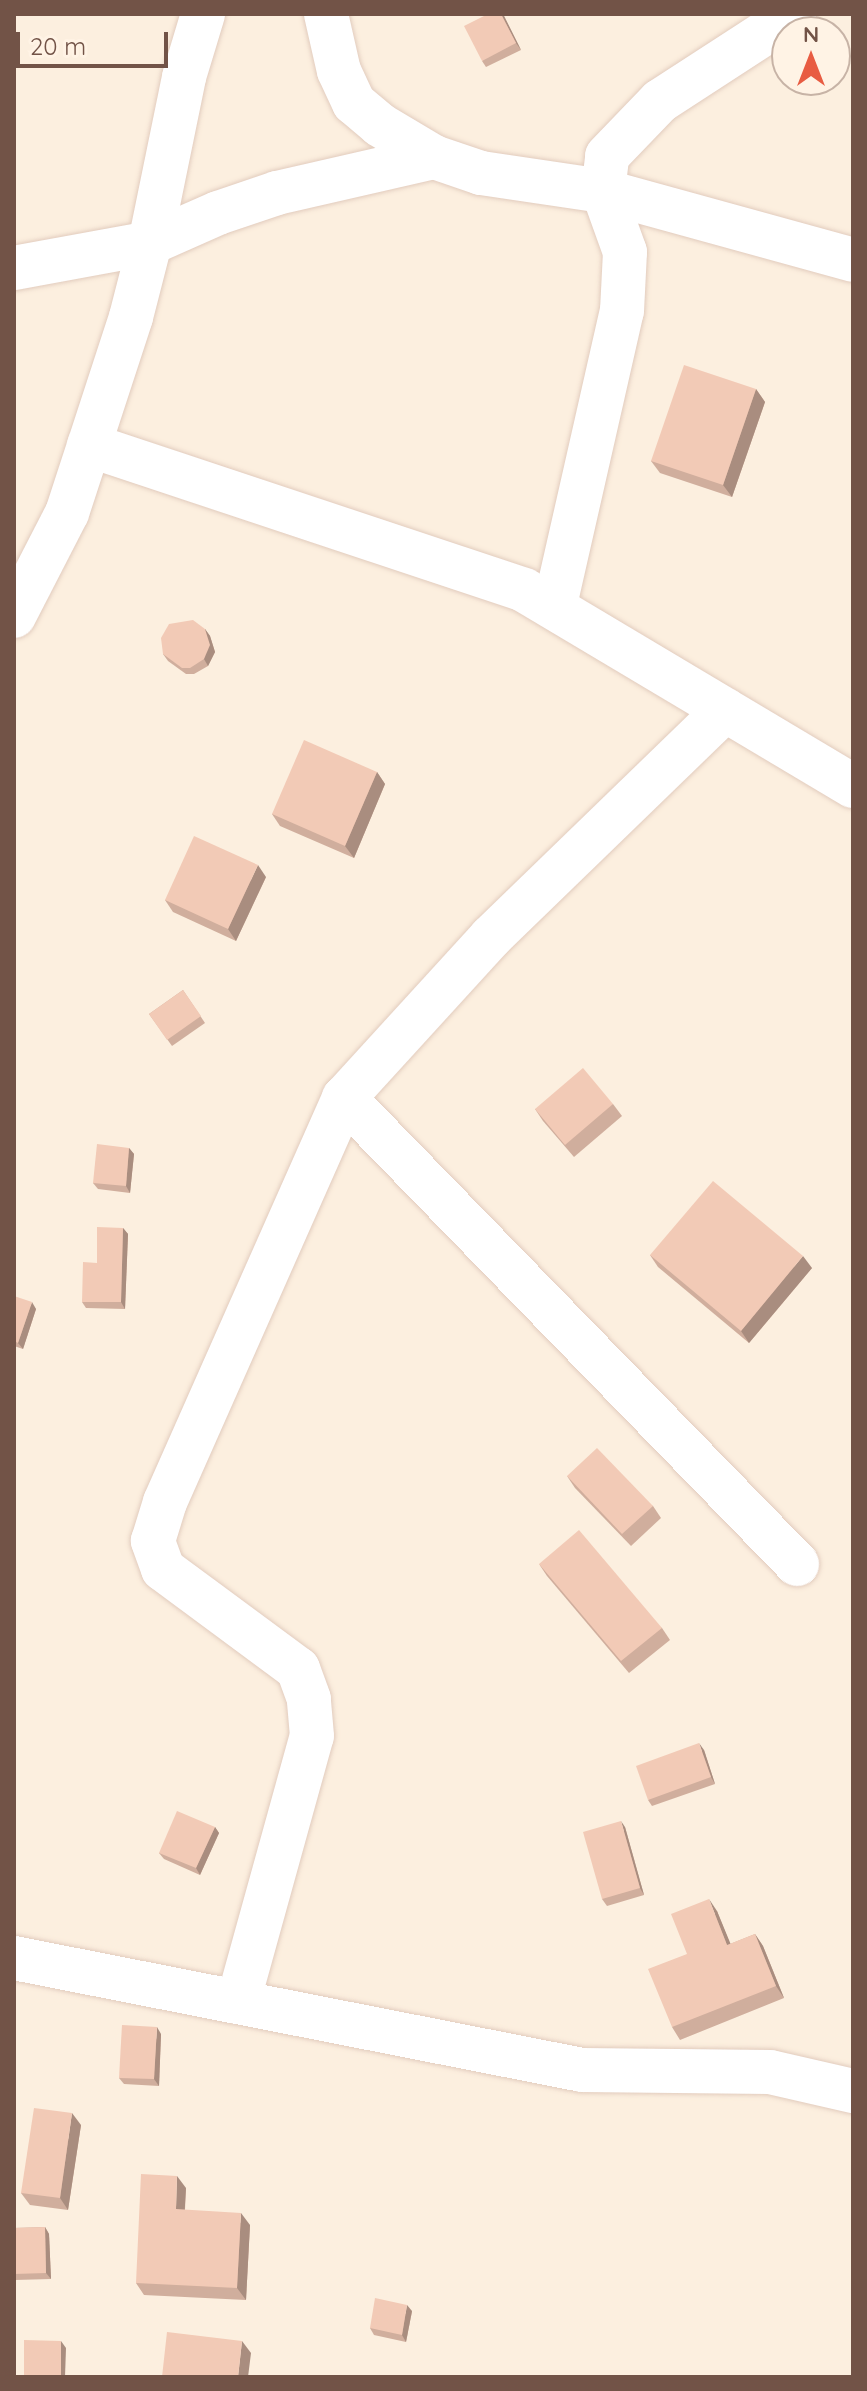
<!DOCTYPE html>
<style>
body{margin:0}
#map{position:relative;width:867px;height:2391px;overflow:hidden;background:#fcefdf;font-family:Quicksand,sans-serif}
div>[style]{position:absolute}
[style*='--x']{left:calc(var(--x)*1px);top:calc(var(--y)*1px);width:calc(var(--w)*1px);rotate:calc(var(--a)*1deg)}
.roads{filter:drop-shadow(0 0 2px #e2ccbe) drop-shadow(0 0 2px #e2ccbe)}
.minor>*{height:44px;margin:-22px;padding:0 22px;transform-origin:22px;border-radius:22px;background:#fff}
.wall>*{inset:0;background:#d0ae9d}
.shaded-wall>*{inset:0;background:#a98d7f}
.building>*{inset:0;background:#f2cab6}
span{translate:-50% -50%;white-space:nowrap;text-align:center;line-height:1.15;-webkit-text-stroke:6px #fff3e5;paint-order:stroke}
.frame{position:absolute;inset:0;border:16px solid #725347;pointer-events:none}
.north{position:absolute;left:771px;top:16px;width:80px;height:80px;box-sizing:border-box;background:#fff3e5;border:2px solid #c7b3a6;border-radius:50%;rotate:0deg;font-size:22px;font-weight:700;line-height:32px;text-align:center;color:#725347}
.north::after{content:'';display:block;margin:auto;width:28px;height:36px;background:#e85c42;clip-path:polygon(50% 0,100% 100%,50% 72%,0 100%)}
.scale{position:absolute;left:16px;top:32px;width:152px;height:36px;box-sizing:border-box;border:4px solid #725347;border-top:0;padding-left:10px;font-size:24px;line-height:28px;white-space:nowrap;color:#725347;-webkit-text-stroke:6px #fff3e5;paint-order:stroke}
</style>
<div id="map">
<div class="roads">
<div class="minor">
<i style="--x:326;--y:14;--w:58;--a:77.2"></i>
<i style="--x:339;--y:71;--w:35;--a:65"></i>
<i style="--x:354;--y:103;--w:34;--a:40"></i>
<i style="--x:380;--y:125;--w:63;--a:30.7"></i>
<i style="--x:434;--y:157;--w:50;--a:18.8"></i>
<i style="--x:481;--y:173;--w:123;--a:8.4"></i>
<i style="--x:603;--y:191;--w:259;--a:15.4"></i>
<i style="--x:14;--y:268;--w:138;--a:-10.4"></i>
<i style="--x:150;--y:243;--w:74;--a:-23.8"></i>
<i style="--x:218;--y:213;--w:62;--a:-18.7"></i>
<i style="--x:277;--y:193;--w:161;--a:-12.9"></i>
<i style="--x:89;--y:445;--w:459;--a:18.4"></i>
<i style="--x:524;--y:590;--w:383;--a:30.8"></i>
<i style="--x:555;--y:605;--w:302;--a:-77.2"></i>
<i style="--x:622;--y:311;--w:59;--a:-87.1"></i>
<i style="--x:625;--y:252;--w:65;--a:-109.8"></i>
<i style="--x:603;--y:191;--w:35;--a:-83"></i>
<i style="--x:607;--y:156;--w:76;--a:-46.1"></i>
<i style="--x:660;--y:101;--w:160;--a:-33"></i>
<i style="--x:14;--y:616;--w:116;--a:-62.8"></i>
<i style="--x:67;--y:513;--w:206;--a:-71.9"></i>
<i style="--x:131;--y:317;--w:76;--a:-75.6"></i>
<i style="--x:150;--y:243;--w:169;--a:-78.4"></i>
<i style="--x:184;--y:77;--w:66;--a:-73.2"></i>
<i style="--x:344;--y:1098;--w:650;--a:45.81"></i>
<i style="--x:14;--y:1958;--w:579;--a:11.15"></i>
<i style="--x:582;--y:2070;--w:188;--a:0.6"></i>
<i style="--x:770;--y:2072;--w:85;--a:12.9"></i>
<i style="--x:238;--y:2002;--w:276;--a:-74.5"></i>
<i style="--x:312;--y:1736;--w:37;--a:-95"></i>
<i style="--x:309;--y:1699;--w:32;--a:-110"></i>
<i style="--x:298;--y:1669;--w:168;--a:-143.5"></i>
<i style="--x:163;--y:1569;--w:30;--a:-110"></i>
<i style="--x:153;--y:1541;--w:41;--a:-72.9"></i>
<i style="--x:165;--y:1502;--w:442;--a:-66.1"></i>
<i style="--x:344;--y:1098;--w:218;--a:-47.6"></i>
<i style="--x:491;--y:937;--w:326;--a:-44.1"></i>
</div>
</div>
<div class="wall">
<i style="clip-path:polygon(503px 14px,521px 50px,486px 67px,482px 61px)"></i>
<i style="clip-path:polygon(756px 389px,765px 402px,732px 497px,660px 473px,651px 461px)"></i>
<i style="clip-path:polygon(205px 629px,210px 636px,215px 652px,208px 666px,194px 674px,186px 674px,168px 661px,163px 654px)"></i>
<i style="clip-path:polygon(377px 772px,385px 784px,354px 858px,280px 826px,272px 814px)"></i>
<i style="clip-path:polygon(266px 877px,236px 941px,173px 912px,165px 900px)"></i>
<i style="clip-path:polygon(183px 990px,205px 1023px,172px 1046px,149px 1014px)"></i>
<i style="clip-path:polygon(613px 1104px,622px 1116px,574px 1157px,543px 1121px,535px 1109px)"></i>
<i style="clip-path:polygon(129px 1148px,134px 1154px,130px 1193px,98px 1189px,93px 1183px)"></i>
<i style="clip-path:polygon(123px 1228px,128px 1234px,125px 1309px,86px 1308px,82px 1302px,97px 1263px)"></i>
<i style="clip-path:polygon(650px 1255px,812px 1268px,749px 1343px,658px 1267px)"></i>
<i style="clip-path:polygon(14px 1296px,36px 1309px,23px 1349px,14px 1346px)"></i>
<i style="clip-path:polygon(567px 1476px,653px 1506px,661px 1518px,631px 1546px,575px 1488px)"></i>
<i style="clip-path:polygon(539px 1564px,662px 1628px,670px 1640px,629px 1673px,547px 1576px)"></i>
<i style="clip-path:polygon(704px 1750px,715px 1784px,652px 1806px,648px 1800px)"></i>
<i style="clip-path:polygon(215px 1827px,219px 1833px,200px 1875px,164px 1859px,159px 1853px)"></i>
<i style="clip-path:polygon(625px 1827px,644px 1895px,607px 1906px,602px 1899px)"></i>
<i style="clip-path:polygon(717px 1911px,730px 1944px,755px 1934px,763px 1946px,784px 1998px,680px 2040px,672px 2027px,687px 1954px)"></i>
<i style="clip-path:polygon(161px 2034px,159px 2086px,124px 2084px,119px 2078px)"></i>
<i style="clip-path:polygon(81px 2125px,68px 2210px,30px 2205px,21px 2193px)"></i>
<i style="clip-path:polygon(186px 2188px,185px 2210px,250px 2225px,246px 2300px,144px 2295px,136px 2283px)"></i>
<i style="clip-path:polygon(45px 2227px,49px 2234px,51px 2279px,15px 2280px,14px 2228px)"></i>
<i style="clip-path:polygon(412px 2311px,406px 2342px,374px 2335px,370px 2328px)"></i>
</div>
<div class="shaded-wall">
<i style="clip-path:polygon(501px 14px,503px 14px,521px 50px,516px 43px)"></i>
<i style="clip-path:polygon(756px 389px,765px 402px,732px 497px,723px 485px)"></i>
<i style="clip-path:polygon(205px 629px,210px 636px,215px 652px,208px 666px,204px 659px)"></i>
<i style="clip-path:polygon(377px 772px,385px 784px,354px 858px,345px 846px)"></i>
<i style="clip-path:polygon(258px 865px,266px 877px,236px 941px,228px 929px)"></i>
<i style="clip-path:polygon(129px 1148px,134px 1154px,130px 1193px,126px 1186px)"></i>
<i style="clip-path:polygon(123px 1228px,128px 1234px,125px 1309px,121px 1302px)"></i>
<i style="clip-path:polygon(803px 1256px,812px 1268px,749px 1343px,741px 1331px)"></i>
<i style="clip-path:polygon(32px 1302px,36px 1309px,23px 1349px,18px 1343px)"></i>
<i style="clip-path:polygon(699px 1743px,704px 1750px,715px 1784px,711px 1777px)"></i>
<i style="clip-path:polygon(621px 1821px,625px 1827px,644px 1895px,640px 1888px)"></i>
<i style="clip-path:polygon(215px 1827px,219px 1833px,200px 1875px,196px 1868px)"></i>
<i style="clip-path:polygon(709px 1899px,717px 1911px,736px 1957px,727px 1945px)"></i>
<i style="clip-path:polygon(755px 1934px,763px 1946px,784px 1998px,776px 1986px)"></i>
<i style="clip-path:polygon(157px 2027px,161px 2034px,159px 2086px,154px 2079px)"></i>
<i style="clip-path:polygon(72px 2113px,81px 2125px,68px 2210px,60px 2198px)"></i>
<i style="clip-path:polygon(177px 2176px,186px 2188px,184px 2221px,176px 2209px)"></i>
<i style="clip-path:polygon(241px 2213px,250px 2225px,246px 2300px,237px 2288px)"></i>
<i style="clip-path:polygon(45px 2227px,49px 2234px,51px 2279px,46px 2273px)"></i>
<i style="clip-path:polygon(407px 2305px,412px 2311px,406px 2342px,402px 2335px)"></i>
<i style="clip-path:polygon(61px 2341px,66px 2348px,65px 2377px,61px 2377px)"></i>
<i style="clip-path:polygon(242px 2341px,251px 2353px,248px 2377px,238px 2377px)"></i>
</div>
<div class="building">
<i style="clip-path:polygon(488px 14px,501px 14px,516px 43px,482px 61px,464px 26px)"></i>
<i style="clip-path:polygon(684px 365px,756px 389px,723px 485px,651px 461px)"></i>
<i style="clip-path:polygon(193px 620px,205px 629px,210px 645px,204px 659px,190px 668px,182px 668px,163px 654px,161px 638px,169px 624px)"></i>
<i style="clip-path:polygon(304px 740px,377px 772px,345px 846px,272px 814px)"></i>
<i style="clip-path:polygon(194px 836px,258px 865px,228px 929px,165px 900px)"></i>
<i style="clip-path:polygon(183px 990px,201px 1016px,167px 1040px,149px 1014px)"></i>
<i style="clip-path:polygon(583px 1068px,613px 1104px,565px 1145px,535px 1109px)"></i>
<i style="clip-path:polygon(97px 1144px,129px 1148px,126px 1186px,93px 1183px)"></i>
<i style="clip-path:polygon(713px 1181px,803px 1256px,741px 1331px,650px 1255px)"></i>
<i style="clip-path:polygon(97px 1227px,123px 1228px,121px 1302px,82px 1302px,83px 1262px,97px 1263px)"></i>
<i style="clip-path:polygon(14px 1296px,32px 1302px,18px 1343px,14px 1341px)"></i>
<i style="clip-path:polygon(597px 1448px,653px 1506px,622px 1534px,567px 1476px)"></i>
<i style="clip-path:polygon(579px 1530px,662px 1628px,621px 1661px,539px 1564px)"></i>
<i style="clip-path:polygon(699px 1743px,711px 1777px,648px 1800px,636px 1766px)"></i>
<i style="clip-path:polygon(177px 1811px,215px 1827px,196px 1868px,159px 1853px)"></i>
<i style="clip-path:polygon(621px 1821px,640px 1888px,602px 1899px,583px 1832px)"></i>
<i style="clip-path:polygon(709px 1899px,727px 1945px,755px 1934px,776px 1986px,672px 2027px,648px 1969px,687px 1954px,671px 1914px)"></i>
<i style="clip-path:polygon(122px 2025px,157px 2027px,154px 2079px,119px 2078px)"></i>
<i style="clip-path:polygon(34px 2108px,72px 2113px,60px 2198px,21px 2193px)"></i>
<i style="clip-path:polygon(141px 2174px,177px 2176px,176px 2209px,241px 2213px,237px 2288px,136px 2283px)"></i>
<i style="clip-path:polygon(45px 2227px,46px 2273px,14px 2274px,14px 2228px)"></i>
<i style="clip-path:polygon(375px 2298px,407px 2305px,402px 2335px,370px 2328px)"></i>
<i style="clip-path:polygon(167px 2332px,242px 2341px,238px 2377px,162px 2377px)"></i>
<i style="clip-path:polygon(24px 2340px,61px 2341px,61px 2377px,24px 2376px)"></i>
</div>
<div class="frame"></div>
<div class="north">N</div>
<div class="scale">20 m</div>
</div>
